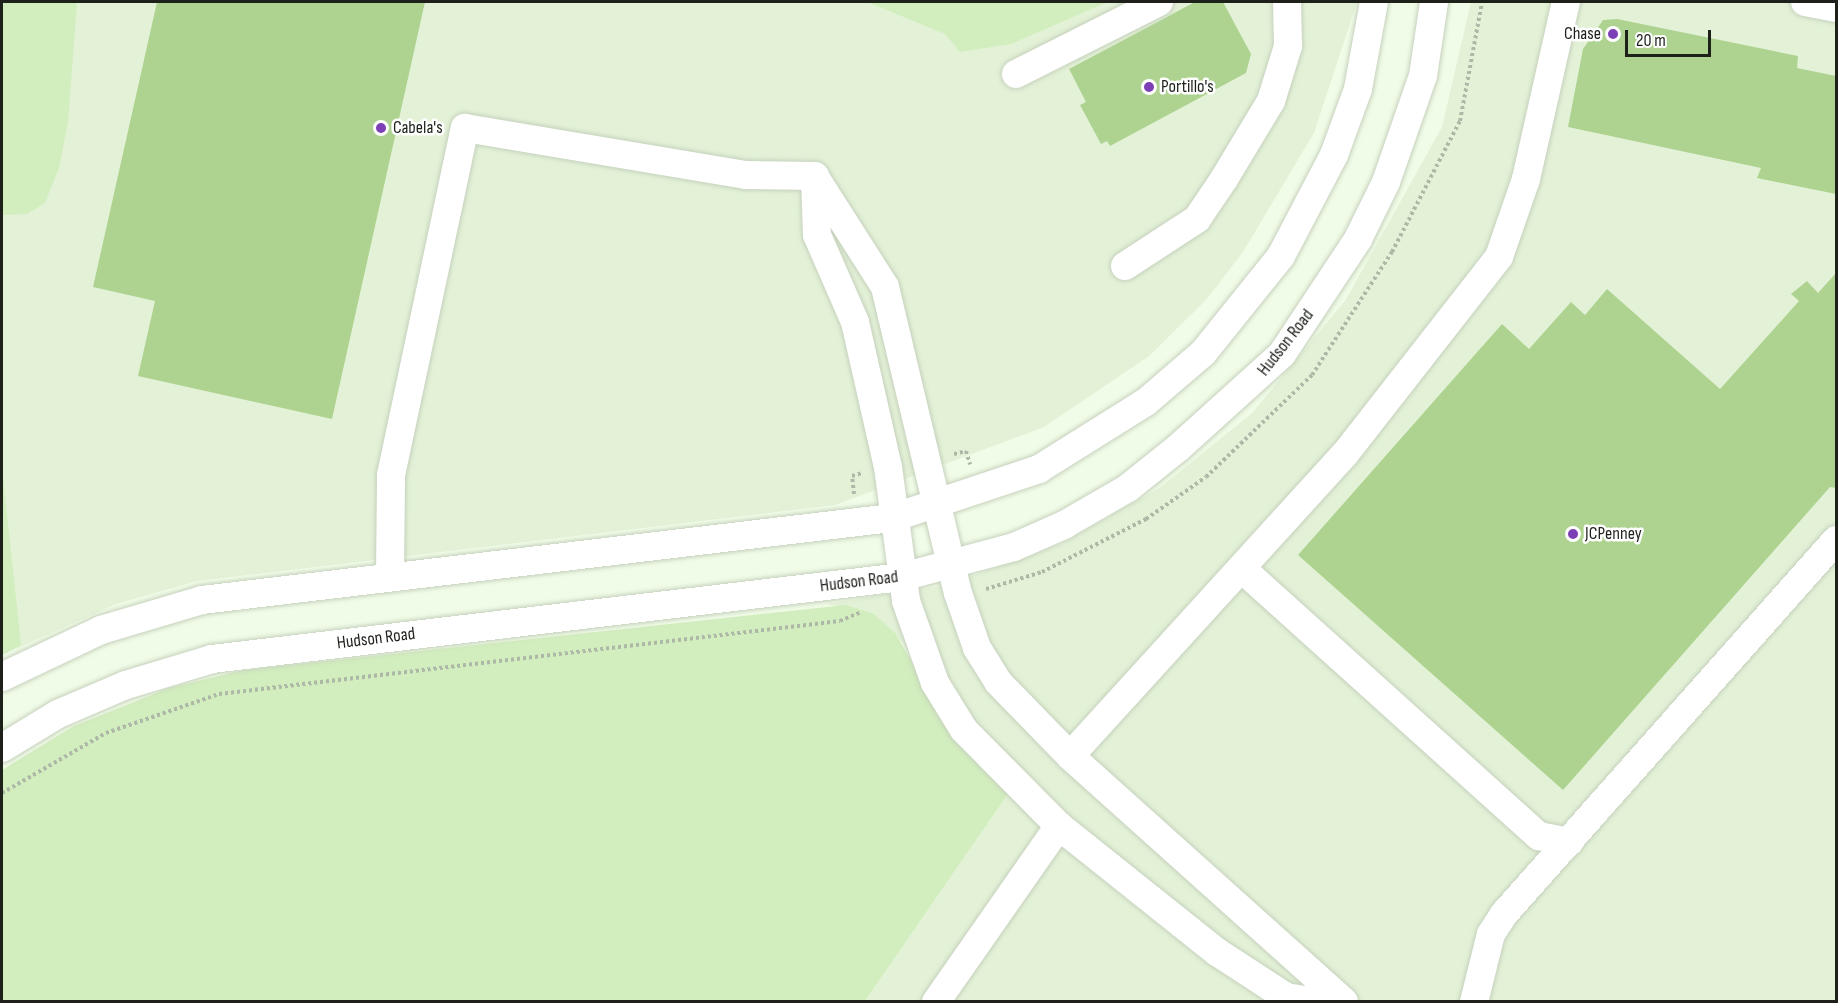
<!DOCTYPE html>
<style>
body{margin:0}
#map{position:relative;width:1838px;height:1003px;overflow:hidden;background:#f0fce7;font-family:"Sofia Sans Condensed",sans-serif}
div>[style]{position:absolute}
[style*='--x']{left:calc(var(--x)*1px);top:calc(var(--y)*1px);width:calc(var(--w)*1px);rotate:calc(var(--a)*1deg)}
.built>*{inset:0;background:#e3f2d7}
.green>*{inset:0;background:#d2edbe}
.building>*{inset:0;background:#aed391}
.path>*{height:4px;margin-top:-2px;transform-origin:0;background:repeating-linear-gradient(90deg,#aeb8a7 0 3px,transparent 0 6px)}
.roads{filter:drop-shadow(0 0 2px #c6d1bd) drop-shadow(0 0 2px #c6d1bd)}
.minor>*{height:28px;margin:-14px;padding:0 14px;transform-origin:14px;border-radius:14px;background:#fff}
.dots>*{width:16px;height:16px;translate:-50% -50%;box-sizing:border-box;border:3px solid #fff;border-radius:50%}
span{translate:-50% -50%;white-space:nowrap;text-align:center;line-height:1.15;-webkit-text-stroke:5px #fff;paint-order:stroke}
.poi-label{font-size:18px;color:#1d211a}
.right{translate:-100% -50%;text-align:right}
.left{translate:0 -50%;text-align:left}
.street-label{font-size:18px;color:#1d211a}
.frame{position:absolute;inset:0;border:3px solid #1d211a;pointer-events:none}
.scale{position:absolute;left:1625px;top:30px;width:86px;height:27px;box-sizing:border-box;border:3px solid #1d211a;border-top:0;padding-left:8px;font-size:18px;line-height:21px;white-space:nowrap;color:#1d211a;-webkit-text-stroke:4px #fff;paint-order:stroke}
</style>
<div id="map">
<div class="built">
<i style="clip-path:polygon(2px 2px,1357px 2px,1314px 133px,1243px 252px,1206px 300px,1149px 356px,1044px 427px,835px 505px,197px 581px,116px 604px,2px 655px)"></i>
<i style="clip-path:polygon(1471px 2px,1836px 2px,1836px 1001px,865px 1001px,1012px 788px,928px 691px,904px 644px,874px 614px,827px 604px,948px 585px,1061px 544px,1161px 487px,1252px 413px,1345px 301px,1442px 127px)"></i>
</div>
<div class="green">
<i style="clip-path:polygon(2px 2px,77px 2px,68px 122px,59px 168px,45px 203px,27px 214px,2px 215px)"></i>
<i style="clip-path:polygon(867px 2px,1108px 2px,1011px 44px,960px 52px,945px 34px)"></i>
<i style="clip-path:polygon(2px 468px,21px 645px,2px 655px)"></i>
<i style="clip-path:polygon(846px 605px,874px 614px,896px 634px,928px 691px,1012px 788px,865px 1001px,2px 1002px,2px 770px,74px 726px,169px 688px,244px 670px)"></i>
</div>
<div class="building">
<i style="clip-path:polygon(157px 2px,425px 2px,332px 419px,138px 376px,155px 301px,93px 287px)"></i>
<i style="clip-path:polygon(1195px 2px,1223px 2px,1251px 54px,1246px 73px,1110px 146px,1107px 141px,1101px 144px,1080px 105px,1086px 102px,1069px 69px)"></i>
<i style="clip-path:polygon(1617px 19px,1798px 56px,1797px 68px,1836px 76px,1836px 194px,1757px 178px,1761px 168px,1568px 127px,1583px 49px,1603px 20px)"></i>
<i style="clip-path:polygon(1836px 273px,1836px 488px,1830px 487px,1563px 790px,1298px 555px,1502px 324px,1529px 349px,1571px 302px,1585px 315px,1607px 289px,1720px 389px,1799px 301px,1791px 294px,1807px 281px,1818px 293px)"></i>
</div>
<div class="path">
<i style="--x:954;--y:454;--w:12;--a:-14"></i>
<i style="--x:966;--y:451;--w:14;--a:73"></i>
<i style="--x:854;--y:494;--w:18;--a:-96"></i>
<i style="--x:852;--y:476;--w:10;--a:-17"></i>
<i style="--x:986;--y:589;--w:59;--a:-16.9"></i>
<i style="--x:1042;--y:572;--w:117;--a:-27"></i>
<i style="--x:1146;--y:519;--w:73;--a:-35"></i>
<i style="--x:1206;--y:477;--w:147;--a:-43.9"></i>
<i style="--x:1312;--y:375;--w:147;--a:-57"></i>
<i style="--x:1392;--y:252;--w:148;--a:-62.6"></i>
<i style="--x:1460;--y:121;--w:121;--a:-79.5"></i>
<i style="--x:2;--y:793;--w:120;--a:-30"></i>
<i style="--x:106;--y:733;--w:120;--a:-19"></i>
<i style="--x:219;--y:694;--w:625;--a:-6.7"></i>
<i style="--x:840;--y:621;--w:23;--a:-23"></i>
</div>
<div class="roads">
<div class="minor">
<i style="--x:1805;--y:2;--w:32;--a:11"></i>
<i style="--x:1016;--y:74;--w:160;--a:-26.7"></i>
<i style="--x:815;--y:176;--w:59;--a:88.1"></i>
<i style="--x:817;--y:235;--w:95;--a:66.4"></i>
<i style="--x:855;--y:322;--w:149;--a:77.2"></i>
<i style="--x:888;--y:467;--w:135;--a:82.3"></i>
<i style="--x:906;--y:601;--w:87;--a:70.5"></i>
<i style="--x:935;--y:683;--w:55;--a:58.3"></i>
<i style="--x:964;--y:730;--w:135;--a:45.3"></i>
<i style="--x:1059;--y:826;--w:202;--a:38.6"></i>
<i style="--x:1217;--y:952;--w:82;--a:33.1"></i>
<i style="--x:1286;--y:997;--w:32;--a:9"></i>
<i style="--x:815;--y:177;--w:130;--a:57.5"></i>
<i style="--x:885;--y:287;--w:315;--a:76.6"></i>
<i style="--x:958;--y:593;--w:58;--a:70.9"></i>
<i style="--x:977;--y:648;--w:40;--a:58"></i>
<i style="--x:998;--y:682;--w:103;--a:45.8"></i>
<i style="--x:1070;--y:756;--w:368;--a:41.9"></i>
<i style="--x:1125;--y:266;--w:86;--a:-33.1"></i>
<i style="--x:1197;--y:219;--w:48;--a:-56"></i>
<i style="--x:1224;--y:179;--w:91;--a:-58.9"></i>
<i style="--x:1271;--y:101;--w:58;--a:-72.8"></i>
<i style="--x:1288;--y:46;--w:44;--a:-91.3"></i>
<i style="--x:1241;--y:568;--w:401;--a:42"></i>
<i style="--x:1539;--y:836;--w:31;--a:11"></i>
<i style="--x:390;--y:575;--w:100;--a:-89.4"></i>
<i style="--x:391;--y:475;--w:355;--a:-78"></i>
<i style="--x:465;--y:128;--w:286;--a:9.5"></i>
<i style="--x:747;--y:175;--w:68;--a:0.8"></i>
<i style="--x:2;--y:677;--w:110;--a:-25.4"></i>
<i style="--x:101;--y:630;--w:105;--a:-16.5"></i>
<i style="--x:202;--y:600;--w:695;--a:-6.78"></i>
<i style="--x:892;--y:518;--w:155;--a:-18.4"></i>
<i style="--x:1039;--y:469;--w:126;--a:-32.1"></i>
<i style="--x:1146;--y:402;--w:75;--a:-40.7"></i>
<i style="--x:1203;--y:353;--w:124;--a:-51.2"></i>
<i style="--x:1281;--y:256;--w:114;--a:-62.3"></i>
<i style="--x:1334;--y:155;--w:70;--a:-70"></i>
<i style="--x:1358;--y:89;--w:88;--a:-79.6"></i>
<i style="--x:2;--y:748;--w:66;--a:-31.3"></i>
<i style="--x:58;--y:714;--w:74;--a:-23.1"></i>
<i style="--x:126;--y:685;--w:90;--a:-16.8"></i>
<i style="--x:212;--y:659;--w:695;--a:-6.78"></i>
<i style="--x:902;--y:577;--w:116;--a:-15"></i>
<i style="--x:1014;--y:547;--w:55;--a:-23.7"></i>
<i style="--x:1064;--y:525;--w:74;--a:-30"></i>
<i style="--x:1128;--y:488;--w:64;--a:-38.7"></i>
<i style="--x:1178;--y:448;--w:140;--a:-42.1"></i>
<i style="--x:1282;--y:354;--w:138;--a:-56.5"></i>
<i style="--x:1358;--y:239;--w:64;--a:-63.8"></i>
<i style="--x:1386;--y:182;--w:112;--a:-70.8"></i>
<i style="--x:1423;--y:76;--w:75;--a:-81.5"></i>
<i style="--x:1070;--y:756;--w:408;--a:-47.7"></i>
<i style="--x:1345;--y:454;--w:250;--a:-52"></i>
<i style="--x:1499;--y:257;--w:83;--a:-70.9"></i>
<i style="--x:1526;--y:179;--w:181;--a:-77.3"></i>
<i style="--x:936;--y:1002;--w:215;--a:-55.1"></i>
<i style="--x:1474;--y:1002;--w:70;--a:-76"></i>
<i style="--x:1491;--y:934;--w:24;--a:-57"></i>
<i style="--x:1504;--y:914;--w:500;--a:-48.4"></i>
</div>
</div>
<div class="dots">
<i style="left:1613px;top:34px;background:#7d3fb5"></i>
<i style="left:1149px;top:87px;background:#7d3fb5"></i>
<i style="left:381px;top:128px;background:#7d3fb5"></i>
<i style="left:1573px;top:534px;background:#7d3fb5"></i>
</div>
<div class="poi-label">
<span class="right" style="left:1601px;top:34px">Chase</span>
<span class="left" style="left:1161px;top:87px">Portillo's</span>
<span class="left" style="left:393px;top:128px">Cabela's</span>
<span class="left" style="left:1585px;top:534px">JCPenney</span>
</div>
<div class="street-label">
<span style="left:1286px;top:343px;rotate:-52deg">Hudson Road</span>
<span style="left:859px;top:582px;rotate:-7deg">Hudson Road</span>
<span style="left:376px;top:639px;rotate:-7deg">Hudson Road</span>
</div>
<div class="frame"></div>
<div class="scale">20 m</div>
</div>
